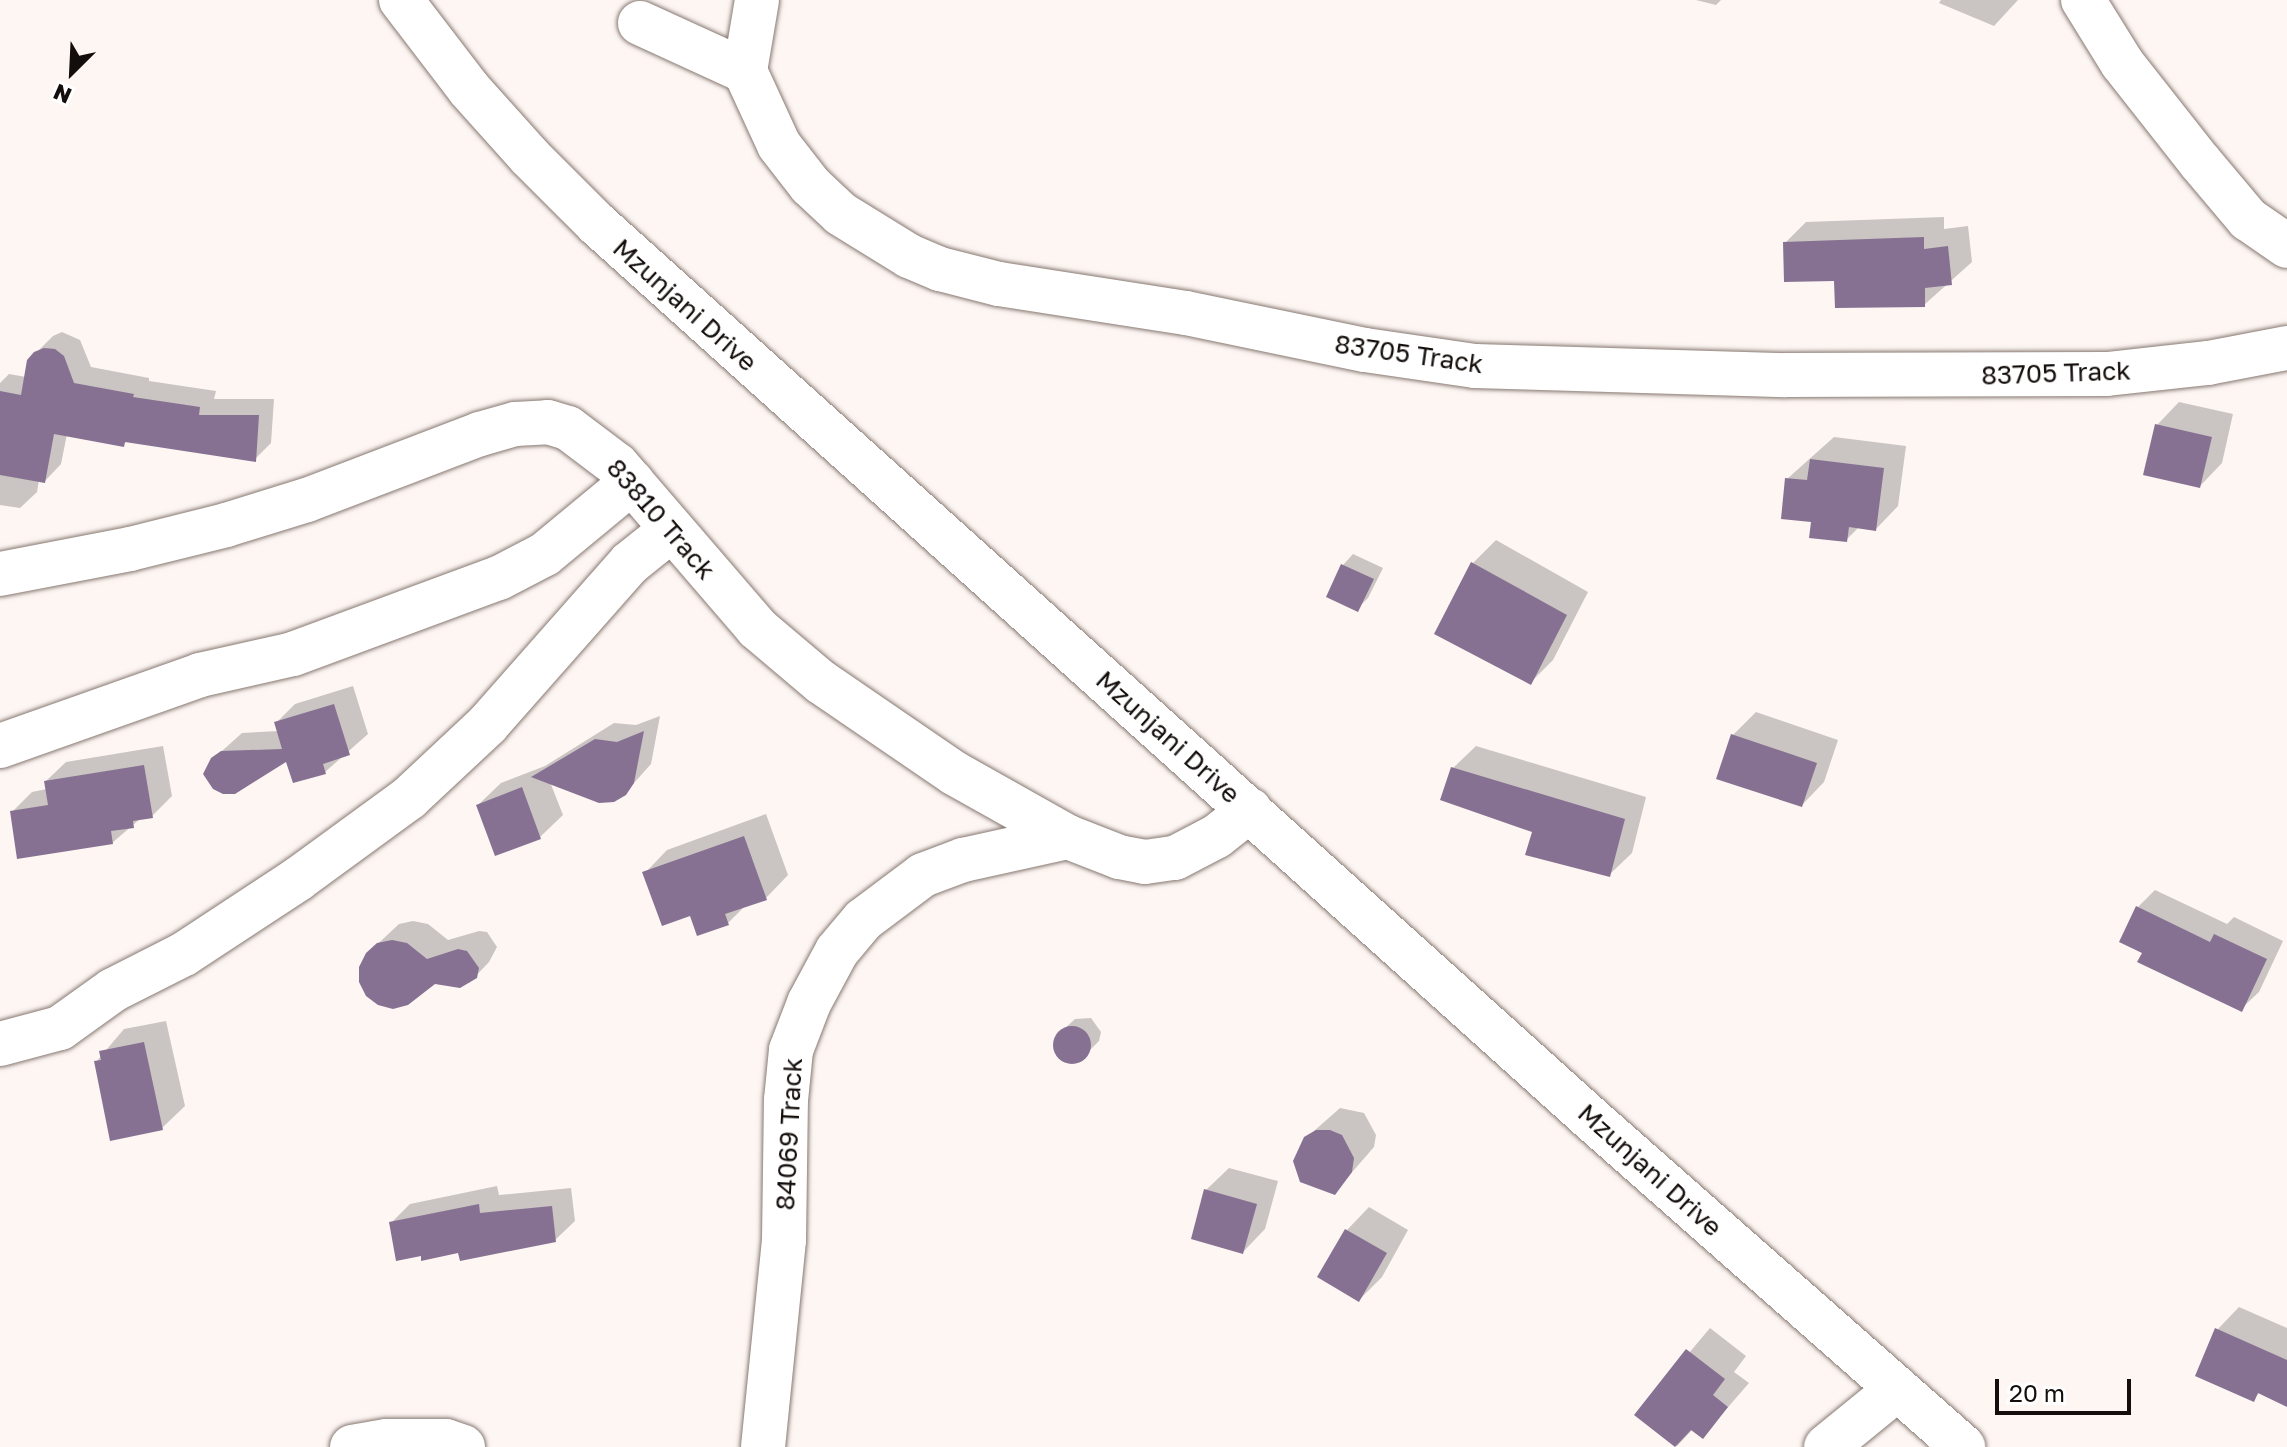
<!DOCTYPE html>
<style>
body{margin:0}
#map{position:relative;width:2287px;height:1447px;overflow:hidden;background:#fdf6f3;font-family:"Golos Text",sans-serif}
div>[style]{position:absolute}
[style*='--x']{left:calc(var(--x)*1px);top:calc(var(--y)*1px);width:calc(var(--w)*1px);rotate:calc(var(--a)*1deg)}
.shadow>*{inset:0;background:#0003}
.building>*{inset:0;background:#877192}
.round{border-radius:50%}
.roads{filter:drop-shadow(0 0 2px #877871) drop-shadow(0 0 2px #877871)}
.minor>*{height:44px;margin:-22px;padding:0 22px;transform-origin:22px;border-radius:22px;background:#fff}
.secondary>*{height:44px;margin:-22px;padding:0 22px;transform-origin:22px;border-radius:22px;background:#fff}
span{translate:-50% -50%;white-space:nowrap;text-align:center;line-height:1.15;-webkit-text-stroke:8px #fff;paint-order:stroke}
.street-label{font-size:26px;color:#130d0b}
.north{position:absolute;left:32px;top:32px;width:80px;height:80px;-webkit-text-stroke:6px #fff;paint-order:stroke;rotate:204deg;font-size:22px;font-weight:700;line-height:32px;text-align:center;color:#130d0b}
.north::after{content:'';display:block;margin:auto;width:28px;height:36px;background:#130d0b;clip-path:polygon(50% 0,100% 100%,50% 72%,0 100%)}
.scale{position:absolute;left:1995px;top:1379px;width:136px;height:36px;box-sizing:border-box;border:4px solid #130d0b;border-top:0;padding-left:10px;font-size:24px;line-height:28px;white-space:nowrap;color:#130d0b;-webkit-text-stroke:6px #fff;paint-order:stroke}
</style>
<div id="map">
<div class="shadow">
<i style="clip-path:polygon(1696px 0,1721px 0,1716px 5px)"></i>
<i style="clip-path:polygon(1941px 0,2018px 0,1994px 26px,1939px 3px)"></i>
<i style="clip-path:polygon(1944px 217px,1944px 229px,1968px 226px,1972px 262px,1924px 305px,1836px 279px,1785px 243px,1806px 222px)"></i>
<i style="clip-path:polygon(62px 332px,80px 340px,91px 367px,149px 378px,149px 381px,216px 391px,214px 399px,274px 399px,271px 443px,255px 459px,128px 440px,123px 445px,67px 434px,61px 464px,45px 481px,39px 480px,37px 492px,20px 508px,0 505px,0 383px,9px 374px,26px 377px,36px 353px,53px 336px)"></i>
<i style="clip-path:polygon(2179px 402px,2233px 414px,2222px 463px,2200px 486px,2157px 425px)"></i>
<i style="clip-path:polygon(1834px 437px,1906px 446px,1898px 506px,1876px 529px,1860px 526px,1846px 540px,1813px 521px,1787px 479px)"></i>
<i style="clip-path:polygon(1496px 540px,1588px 592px,1553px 660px,1531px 682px,1437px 633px,1473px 563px)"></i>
<i style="clip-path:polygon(1353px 554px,1383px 568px,1368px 598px,1357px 609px,1343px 565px)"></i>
<i style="clip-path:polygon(353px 686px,368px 734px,325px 772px,287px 759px,213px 759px,242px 733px,279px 731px,276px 723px,295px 704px)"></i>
<i style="clip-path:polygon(1756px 712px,1838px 740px,1824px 782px,1802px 805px,1719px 778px,1733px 735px)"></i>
<i style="clip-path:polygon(660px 716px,651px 764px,625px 793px,550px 782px,563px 815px,540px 837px,478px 805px,501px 783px,545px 766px,614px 723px,636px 725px)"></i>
<i style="clip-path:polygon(163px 746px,172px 796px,152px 816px,141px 818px,112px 843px,12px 812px,32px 792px,47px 789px,46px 781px,66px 762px)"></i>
<i style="clip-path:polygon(1476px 746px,1646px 797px,1632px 853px,1609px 875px,1534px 831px,1453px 768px)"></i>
<i style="clip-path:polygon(766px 814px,788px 875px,766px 898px,746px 905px,728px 923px,691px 914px,645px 873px,667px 850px)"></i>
<i style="clip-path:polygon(2155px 890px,2227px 924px,2234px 917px,2283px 941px,2259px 992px,2241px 1009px,2145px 952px,2138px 907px)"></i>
<i style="clip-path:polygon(413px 921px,428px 924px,448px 940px,479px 931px,487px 932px,497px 947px,489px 962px,469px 983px,367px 954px,399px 924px)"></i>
<i style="clip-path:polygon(1091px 1018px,1101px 1032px,1099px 1041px,1081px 1059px,1064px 1060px,1055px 1046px,1063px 1030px,1075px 1019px)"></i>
<i style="clip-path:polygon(166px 1021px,185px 1106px,162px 1128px,96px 1062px,124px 1029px)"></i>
<i style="clip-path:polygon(1340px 1108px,1364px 1113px,1376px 1135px,1374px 1147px,1334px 1193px,1306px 1138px)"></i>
<i style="clip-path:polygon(1229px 1168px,1278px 1181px,1265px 1229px,1243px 1252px,1206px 1190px)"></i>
<i style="clip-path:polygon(497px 1186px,499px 1195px,571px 1188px,575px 1221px,555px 1240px,460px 1251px,391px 1223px,410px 1204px)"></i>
<i style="clip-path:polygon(1369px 1207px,1408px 1230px,1382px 1277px,1359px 1300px,1347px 1230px)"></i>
<i style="clip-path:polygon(2239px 1307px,2287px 1328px,2287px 1399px,2260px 1392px,2253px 1399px,2217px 1330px)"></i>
<i style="clip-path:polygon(1710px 1328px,1746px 1356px,1734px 1372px,1749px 1383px,1703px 1436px,1693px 1429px,1677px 1446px,1637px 1415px)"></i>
</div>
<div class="building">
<i style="clip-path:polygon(1924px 237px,1924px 249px,1948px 246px,1952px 285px,1925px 288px,1925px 307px,1835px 308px,1834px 281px,1784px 282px,1783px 242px)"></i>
<i style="clip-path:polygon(44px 348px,55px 349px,64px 356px,74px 383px,134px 394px,133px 397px,200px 407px,199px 415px,259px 415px,256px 462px,125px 442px,124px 447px,54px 434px,45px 483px,0 475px,0 391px,21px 395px,27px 360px,34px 352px)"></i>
<i style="clip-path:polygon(2155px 424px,2212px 437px,2200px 488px,2143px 475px)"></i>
<i style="clip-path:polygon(1810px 459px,1884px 468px,1876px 531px,1849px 527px,1847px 542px,1809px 538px,1811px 522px,1781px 519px,1785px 478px,1807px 480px)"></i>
<i style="clip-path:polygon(1471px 562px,1567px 615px,1531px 685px,1434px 634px)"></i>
<i style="clip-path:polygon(1341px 564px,1374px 579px,1358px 612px,1326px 597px)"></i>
<i style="clip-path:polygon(334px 704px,350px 755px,323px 764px,326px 774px,293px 783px,286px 762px,235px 794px,223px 794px,213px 789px,203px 774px,211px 758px,221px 751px,282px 749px,274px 722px)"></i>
<i style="clip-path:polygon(644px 731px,634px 783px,626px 795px,614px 802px,599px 803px,531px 777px,595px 739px,617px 742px)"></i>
<i style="clip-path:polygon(1731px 734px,1817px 763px,1802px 807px,1716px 779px)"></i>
<i style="clip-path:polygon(144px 765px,153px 818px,133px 821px,134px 828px,111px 831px,113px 844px,17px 859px,10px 811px,48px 805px,44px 781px)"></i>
<i style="clip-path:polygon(1451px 767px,1625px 819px,1610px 877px,1525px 855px,1532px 832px,1440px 800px)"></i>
<i style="clip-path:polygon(522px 787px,541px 839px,495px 856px,476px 805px)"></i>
<i style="clip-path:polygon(744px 836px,767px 900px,725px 914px,729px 925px,697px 936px,690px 916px,662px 926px,642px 872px)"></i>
<i style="clip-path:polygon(2136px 906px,2210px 942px,2214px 934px,2267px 959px,2242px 1012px,2137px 962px,2142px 953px,2119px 942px)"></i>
<i style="clip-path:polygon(392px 940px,407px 943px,427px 959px,458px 949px,467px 951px,479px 968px,477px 978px,460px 988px,435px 984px,408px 1005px,393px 1009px,378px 1005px,366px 996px,359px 982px,359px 967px,366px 953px,377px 943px)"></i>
<i class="round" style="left:1053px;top:1026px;width:38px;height:38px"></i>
<i style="clip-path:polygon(144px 1042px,163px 1130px,110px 1141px,94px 1061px,101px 1060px,99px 1051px)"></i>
<i style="clip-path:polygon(1316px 1130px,1330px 1130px,1342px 1135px,1354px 1158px,1352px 1172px,1335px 1195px,1300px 1182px,1293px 1161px,1304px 1137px)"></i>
<i style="clip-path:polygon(1204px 1189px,1257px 1204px,1243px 1254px,1191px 1239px)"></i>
<i style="clip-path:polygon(479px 1204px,480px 1213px,552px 1206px,556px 1242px,460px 1261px,458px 1253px,421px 1261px,421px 1256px,396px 1261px,389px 1222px)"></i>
<i style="clip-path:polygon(1345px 1229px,1387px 1253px,1359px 1302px,1317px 1277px)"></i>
<i style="clip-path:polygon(2215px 1328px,2287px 1360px,2287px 1407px,2258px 1393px,2254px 1402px,2195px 1376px)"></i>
<i style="clip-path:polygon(1686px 1349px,1725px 1379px,1713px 1395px,1728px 1407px,1703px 1439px,1691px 1430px,1675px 1447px,1634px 1415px)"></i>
</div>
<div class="roads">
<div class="minor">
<i style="--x:2083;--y:0;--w:74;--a:58.2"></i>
<i style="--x:2122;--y:63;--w:126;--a:51.8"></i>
<i style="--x:2200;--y:162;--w:75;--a:49.9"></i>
<i style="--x:2248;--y:219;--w:47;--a:34.7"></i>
<i style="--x:640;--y:23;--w:115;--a:24.6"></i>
<i style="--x:745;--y:71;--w:81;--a:65.3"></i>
<i style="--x:779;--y:145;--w:51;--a:52.2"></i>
<i style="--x:810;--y:185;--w:42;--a:43.1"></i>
<i style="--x:841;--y:214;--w:80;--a:31.7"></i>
<i style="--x:909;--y:256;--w:34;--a:23"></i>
<i style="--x:940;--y:269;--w:61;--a:14.3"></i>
<i style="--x:999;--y:284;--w:189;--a:8.8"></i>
<i style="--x:1186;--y:313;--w:183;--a:11.7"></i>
<i style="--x:1365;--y:350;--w:111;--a:8.3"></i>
<i style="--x:1475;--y:366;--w:311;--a:1.7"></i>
<i style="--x:1786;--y:375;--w:321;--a:-0.2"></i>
<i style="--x:2107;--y:374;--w:102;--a:-6.2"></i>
<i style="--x:2208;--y:363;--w:80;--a:-10.8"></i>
<i style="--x:745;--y:71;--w:72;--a:-80.4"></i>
<i style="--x:0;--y:574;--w:132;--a:-10.9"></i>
<i style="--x:130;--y:549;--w:99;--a:-14"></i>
<i style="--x:226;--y:525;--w:85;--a:-17.2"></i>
<i style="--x:307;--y:500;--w:185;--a:-20.9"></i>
<i style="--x:480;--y:434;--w:36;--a:-16"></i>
<i style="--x:515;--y:424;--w:33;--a:-3"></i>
<i style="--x:548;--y:422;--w:21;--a:17"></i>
<i style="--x:568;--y:428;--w:61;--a:37.1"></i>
<i style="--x:617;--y:465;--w:215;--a:49.3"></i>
<i style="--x:757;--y:628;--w:84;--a:40.2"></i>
<i style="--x:821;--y:682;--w:161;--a:34.4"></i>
<i style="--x:954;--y:773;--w:131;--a:29.3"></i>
<i style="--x:1068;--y:837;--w:55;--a:21.4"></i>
<i style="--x:1119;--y:857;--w:26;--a:11"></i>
<i style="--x:1145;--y:862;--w:30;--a:-8"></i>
<i style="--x:1175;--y:858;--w:47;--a:-27.6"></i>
<i style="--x:1217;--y:836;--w:42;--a:-38.2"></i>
<i style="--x:0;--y:746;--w:212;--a:-19.5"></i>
<i style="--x:200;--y:675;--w:95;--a:-12.7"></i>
<i style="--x:293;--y:654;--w:220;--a:-20.3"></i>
<i style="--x:499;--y:578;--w:52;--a:-27.6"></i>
<i style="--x:545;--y:554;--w:113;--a:-39.6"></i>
<i style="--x:0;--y:1044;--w:62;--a:-14.9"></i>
<i style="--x:60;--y:1028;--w:65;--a:-35.6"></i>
<i style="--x:113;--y:990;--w:80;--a:-26.9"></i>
<i style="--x:184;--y:954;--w:136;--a:-33.3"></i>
<i style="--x:298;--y:879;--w:137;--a:-36.1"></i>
<i style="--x:409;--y:798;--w:107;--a:-43.1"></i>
<i style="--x:487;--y:725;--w:216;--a:-48.6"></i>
<i style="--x:630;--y:563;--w:53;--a:-38.8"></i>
<i style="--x:352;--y:1447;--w:35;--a:-10"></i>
<i style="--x:386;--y:1441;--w:60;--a:0"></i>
<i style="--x:446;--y:1441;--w:18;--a:19"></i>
<i style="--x:763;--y:1447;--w:208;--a:-84.2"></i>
<i style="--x:784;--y:1240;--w:140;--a:-89.2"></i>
<i style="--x:786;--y:1100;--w:50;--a:-84.3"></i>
<i style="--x:791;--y:1050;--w:50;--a:-69"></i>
<i style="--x:809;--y:1003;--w:59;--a:-61.7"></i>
<i style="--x:837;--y:951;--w:40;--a:-50"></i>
<i style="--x:863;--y:920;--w:75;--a:-36.9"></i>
<i style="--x:923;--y:875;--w:43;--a:-20.6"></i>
<i style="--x:963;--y:860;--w:107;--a:-12.4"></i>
<i style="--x:1826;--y:1447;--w:92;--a:-39.2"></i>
</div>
<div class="secondary">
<i style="--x:401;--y:0;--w:112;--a:52.6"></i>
<i style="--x:469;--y:89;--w:91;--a:48.1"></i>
<i style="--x:530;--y:157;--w:95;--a:45"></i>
<i style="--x:597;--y:224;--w:1335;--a:41.99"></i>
<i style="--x:1589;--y:1117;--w:499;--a:41.4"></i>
</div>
</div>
<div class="street-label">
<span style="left:685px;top:305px;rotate:42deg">Mzunjani Drive</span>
<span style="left:1409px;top:354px;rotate:8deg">83705 Track</span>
<span style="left:2056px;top:373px;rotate:-2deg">83705 Track</span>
<span style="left:661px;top:519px;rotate:49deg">83810 Track</span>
<span style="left:1168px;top:737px;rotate:42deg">Mzunjani Drive</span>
<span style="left:789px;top:1134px;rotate:-87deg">84069 Track</span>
<span style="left:1650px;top:1170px;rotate:42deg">Mzunjani Drive</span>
</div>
<div class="north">N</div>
<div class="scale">20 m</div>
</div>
